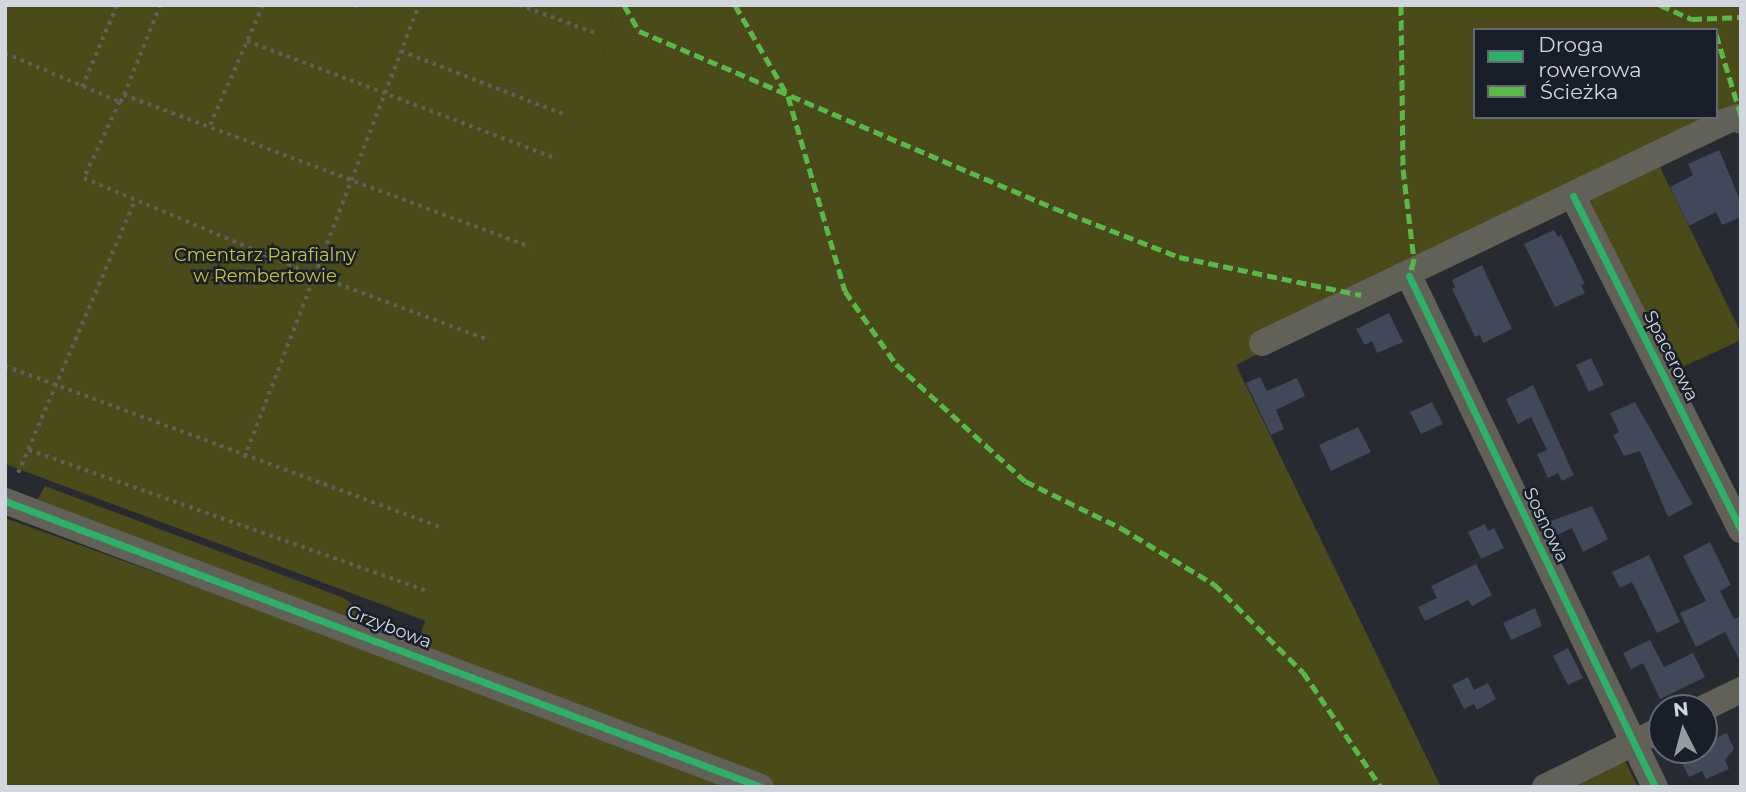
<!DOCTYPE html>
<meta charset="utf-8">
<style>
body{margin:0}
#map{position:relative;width:1746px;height:792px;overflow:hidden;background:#272a30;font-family:Montserrat,sans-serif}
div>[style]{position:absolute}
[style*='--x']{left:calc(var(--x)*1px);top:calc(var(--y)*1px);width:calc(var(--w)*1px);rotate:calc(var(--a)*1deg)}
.green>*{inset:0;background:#4b4a19}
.forest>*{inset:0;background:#4b4b1a}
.building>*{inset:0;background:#404859}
.path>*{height:3.5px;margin-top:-1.75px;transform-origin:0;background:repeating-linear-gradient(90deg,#5f615d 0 3.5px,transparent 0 8.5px)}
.minor>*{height:26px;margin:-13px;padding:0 13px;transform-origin:13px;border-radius:13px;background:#616157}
.quiet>*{height:5px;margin-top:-2.5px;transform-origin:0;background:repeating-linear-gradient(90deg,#58b947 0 10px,transparent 0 15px)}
.cycleway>*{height:7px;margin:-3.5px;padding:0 3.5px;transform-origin:3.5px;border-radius:3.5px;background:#2db169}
span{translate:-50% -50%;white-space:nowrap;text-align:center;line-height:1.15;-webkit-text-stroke:5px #191f2a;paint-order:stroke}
.park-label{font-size:18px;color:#c9c636}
.street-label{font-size:18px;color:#d2d6de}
.frame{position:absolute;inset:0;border:7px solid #d2d6de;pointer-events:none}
.legend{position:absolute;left:1473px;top:28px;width:245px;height:91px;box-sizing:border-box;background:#191f2a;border:2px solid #636872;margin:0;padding:9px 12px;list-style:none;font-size:21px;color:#d2d6de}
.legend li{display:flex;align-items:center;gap:14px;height:35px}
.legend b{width:35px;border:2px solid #636872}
.north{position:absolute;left:1648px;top:694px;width:70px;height:70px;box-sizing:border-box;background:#191f2a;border:2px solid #636872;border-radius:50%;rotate:354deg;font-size:19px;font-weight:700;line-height:28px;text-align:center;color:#d2d6de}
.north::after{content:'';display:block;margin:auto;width:24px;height:32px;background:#969aa1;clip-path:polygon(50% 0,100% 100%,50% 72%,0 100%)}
</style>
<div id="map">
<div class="green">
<i style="clip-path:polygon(5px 5px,583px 5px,614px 18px,426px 621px,5px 464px)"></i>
<i style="clip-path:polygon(1658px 163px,1741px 333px,1741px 340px,1674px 371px,1588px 196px)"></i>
<i style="clip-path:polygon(45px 486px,344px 598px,394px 635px,37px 500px)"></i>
<i style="clip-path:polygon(1625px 761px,1638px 787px,1575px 787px)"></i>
</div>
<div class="forest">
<i style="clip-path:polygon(evenodd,583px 5px,1741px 5px,1741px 108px,1236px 365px,1441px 787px,5px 787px,5px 518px,384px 655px,415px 653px,614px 18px,583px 5px,1475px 30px,1716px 30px,1716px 117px,1475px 117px,1475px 30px)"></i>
</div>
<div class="building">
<i style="clip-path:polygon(1719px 150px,1741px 202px,1741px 217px,1722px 225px,1716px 212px,1689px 226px,1670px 187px,1693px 175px,1688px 164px)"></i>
<i style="clip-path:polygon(1554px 230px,1558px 237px,1561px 235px,1585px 284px,1581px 285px,1585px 293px,1555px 307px,1524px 244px)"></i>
<i style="clip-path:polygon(1482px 265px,1512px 329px,1483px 343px,1480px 335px,1475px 337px,1452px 289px,1455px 287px,1452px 280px)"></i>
<i style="clip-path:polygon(1389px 313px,1403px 342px,1377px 353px,1372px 341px,1365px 345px,1356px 329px)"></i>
<i style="clip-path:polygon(1591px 358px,1604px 385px,1589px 392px,1576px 365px)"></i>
<i style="clip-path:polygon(1260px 377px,1267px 391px,1297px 378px,1305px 396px,1276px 410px,1284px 429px,1271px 435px,1246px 383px)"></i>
<i style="clip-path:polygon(1533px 385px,1574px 475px,1562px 481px,1558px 473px,1548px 478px,1537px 454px,1547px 450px,1531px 417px,1518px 424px,1506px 399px)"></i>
<i style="clip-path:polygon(1432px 402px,1443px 424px,1421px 434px,1410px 412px)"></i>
<i style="clip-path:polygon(1635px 402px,1693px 504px,1668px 517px,1640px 451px,1624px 456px,1613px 435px,1619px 432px,1610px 413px)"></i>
<i style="clip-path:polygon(1358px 427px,1371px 452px,1331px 471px,1319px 445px)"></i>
<i style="clip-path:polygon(1592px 506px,1608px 539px,1583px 552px,1572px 528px,1555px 536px,1548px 522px)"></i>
<i style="clip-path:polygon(1485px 524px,1488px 531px,1494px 528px,1504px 548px,1481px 559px,1468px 532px)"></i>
<i style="clip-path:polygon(1710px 542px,1731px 585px,1720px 591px,1734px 619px,1741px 616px,1741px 663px,1725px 632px,1696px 647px,1680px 613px,1706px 601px,1683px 556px)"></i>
<i style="clip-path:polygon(1649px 555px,1680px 622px,1657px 633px,1632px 582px,1620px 588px,1612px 572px)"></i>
<i style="clip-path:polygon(1476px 564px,1492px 595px,1472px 606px,1468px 600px,1425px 621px,1418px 607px,1437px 598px,1431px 586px)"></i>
<i style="clip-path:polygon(1535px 608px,1542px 626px,1511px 640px,1503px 623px)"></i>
<i style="clip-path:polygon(1650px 640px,1664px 667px,1693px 653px,1705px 677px,1660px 699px,1643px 663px,1631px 669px,1623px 653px)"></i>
<i style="clip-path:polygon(1568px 648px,1583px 678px,1568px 685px,1553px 656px)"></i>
<i style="clip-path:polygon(1468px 677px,1474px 690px,1488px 683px,1496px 699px,1477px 710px,1474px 704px,1464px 709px,1452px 685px)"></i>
<i style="clip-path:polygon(1727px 733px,1734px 749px,1725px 760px,1729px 769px,1706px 779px,1702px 771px,1689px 777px,1678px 755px,1704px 750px,1704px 743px)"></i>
</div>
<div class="path">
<i style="--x:355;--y:5;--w:8;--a:23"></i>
<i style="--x:519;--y:5;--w:84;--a:20.2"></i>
<i style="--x:247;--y:41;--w:329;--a:20.8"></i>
<i style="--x:401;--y:51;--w:174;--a:21.3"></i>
<i style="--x:5;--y:53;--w:125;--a:23.1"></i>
<i style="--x:120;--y:102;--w:8;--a:-60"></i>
<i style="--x:124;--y:95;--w:434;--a:20.5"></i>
<i style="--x:82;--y:87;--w:89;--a:-66.9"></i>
<i style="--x:124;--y:95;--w:97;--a:-68.2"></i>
<i style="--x:120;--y:102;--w:84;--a:115.3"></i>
<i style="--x:84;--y:178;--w:250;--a:22.9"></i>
<i style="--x:314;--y:275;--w:187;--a:20.4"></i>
<i style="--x:210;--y:125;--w:131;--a:-66.2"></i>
<i style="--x:5;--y:366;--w:466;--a:20.3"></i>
<i style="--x:29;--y:450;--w:420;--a:19.5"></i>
<i style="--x:244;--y:458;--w:486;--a:-68.9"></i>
<i style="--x:18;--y:473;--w:297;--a:-66.8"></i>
</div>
<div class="minor">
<i style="--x:1573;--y:196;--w:374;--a:63.3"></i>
<i style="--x:1409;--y:276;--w:567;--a:64.29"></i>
<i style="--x:1262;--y:343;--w:514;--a:-25.57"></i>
<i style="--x:1726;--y:121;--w:14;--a:-17"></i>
<i style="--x:1739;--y:117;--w:4;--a:63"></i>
<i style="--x:5;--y:501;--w:808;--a:20.72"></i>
<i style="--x:1704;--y:708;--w:41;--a:-25.9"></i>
<i style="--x:1545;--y:787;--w:131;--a:-26.4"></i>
</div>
<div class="quiet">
<i style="--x:624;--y:5;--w:30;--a:60"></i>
<i style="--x:639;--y:31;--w:451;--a:23.1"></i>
<i style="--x:1054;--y:208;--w:134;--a:21.4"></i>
<i style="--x:1179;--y:257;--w:186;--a:11.8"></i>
<i style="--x:735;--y:5;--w:105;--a:59.8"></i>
<i style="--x:788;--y:96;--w:203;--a:73.7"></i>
<i style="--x:845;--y:291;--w:89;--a:55.1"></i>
<i style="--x:896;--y:364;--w:174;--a:42.2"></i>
<i style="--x:1025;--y:481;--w:107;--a:26.1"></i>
<i style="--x:1121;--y:528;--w:109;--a:31.1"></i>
<i style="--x:1214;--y:584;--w:125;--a:44.7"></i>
<i style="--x:1303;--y:672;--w:139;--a:55.9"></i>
<i style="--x:1401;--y:5;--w:164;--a:89.3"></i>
<i style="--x:1403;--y:169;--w:92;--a:83.1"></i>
<i style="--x:1414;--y:260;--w:17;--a:107"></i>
<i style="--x:1660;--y:5;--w:35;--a:24"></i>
<i style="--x:1692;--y:19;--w:49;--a:-2.3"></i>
<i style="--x:1716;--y:34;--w:86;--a:73"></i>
</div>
<div class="cycleway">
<i style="--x:1573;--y:196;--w:374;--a:63.3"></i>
<i style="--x:1409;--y:276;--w:567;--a:64.29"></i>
<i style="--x:5;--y:501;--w:808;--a:20.72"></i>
</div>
<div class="park-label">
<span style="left:265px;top:266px">Cmentarz Parafialny<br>w Rembertowie</span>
</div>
<div class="street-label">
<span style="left:1671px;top:356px;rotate:63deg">Spacerowa</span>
<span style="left:1546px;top:525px;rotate:64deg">Sosnowa</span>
<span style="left:389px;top:627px;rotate:21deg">Grzybowa</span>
</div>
<div class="frame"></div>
<ul class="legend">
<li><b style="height:9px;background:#2db169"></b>Droga rowerowa</li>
<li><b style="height:9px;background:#58b947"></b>Ścieżka</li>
</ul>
<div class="north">N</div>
</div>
